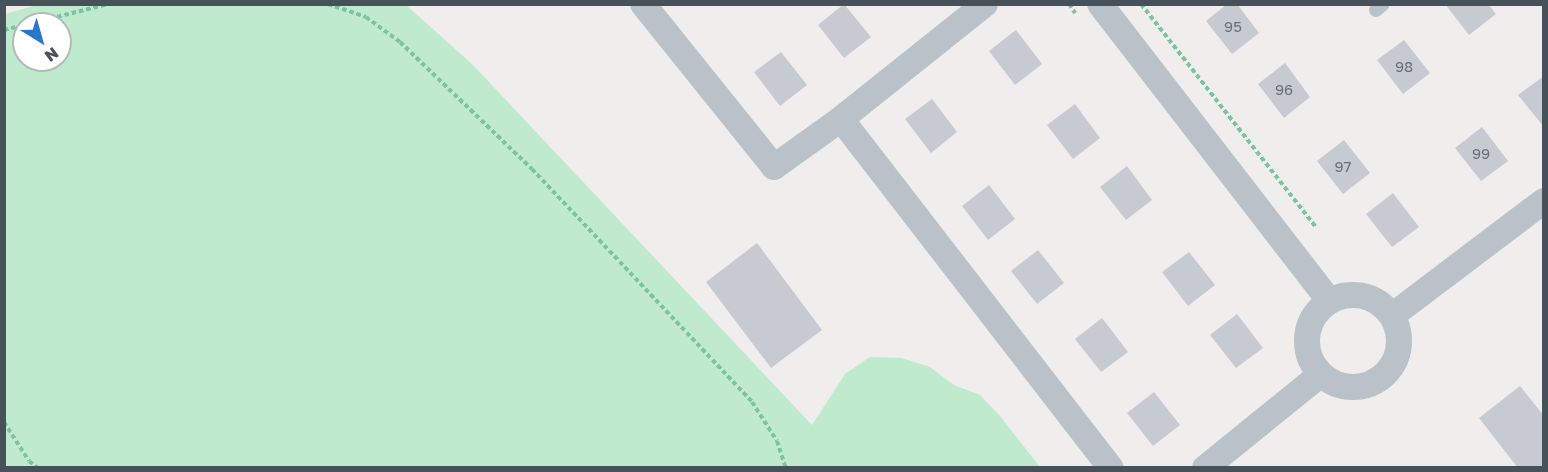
<!DOCTYPE html>
<style>
body{margin:0}
#map{position:relative;width:1548px;height:472px;overflow:hidden;background:#f0eded;font-family:"Golos Text",sans-serif}
div>[style]{position:absolute}
[style*='--x']{left:calc(var(--x)*1px);top:calc(var(--y)*1px);width:calc(var(--w)*1px);rotate:calc(var(--a)*1deg)}
.green>*{inset:0;background:#bfeace}
.building>*{inset:0;background:#c7cad0}
.path>*{height:4px;margin-top:-2px;transform-origin:0;background:repeating-linear-gradient(90deg,#7bc49e 0 4.5px,transparent 0 7.5px)}
.service>*{height:14px;margin:-7px;padding:0 7px;transform-origin:7px;border-radius:7px;background:#bac2c9}
.minor>*{height:26px;margin:-13px;padding:0 13px;transform-origin:13px;border-radius:13px;background:#bac2c9}
.minor>.ring{margin:-13px;padding:0;box-sizing:content-box;background:none;border:26px solid #bac2c9;border-radius:50%}
span{translate:-50% -50%;white-space:nowrap;text-align:center;line-height:1.15;-webkit-text-stroke:4.5px #fff;paint-order:stroke}
.number-label{font-size:15px;color:#676f77}
.number-label span{-webkit-text-stroke-width:0}
.frame{position:absolute;inset:0;border:6px solid #475159;pointer-events:none}
.north{position:absolute;left:12px;top:12px;width:60px;height:60px;box-sizing:border-box;background:#fff;border:2px solid #b5b9bd;border-radius:50%;rotate:143deg;font-size:16px;font-weight:700;line-height:24px;text-align:center;color:#475159}
.north::after{content:'';display:block;margin:auto;width:21px;height:27px;background:#2a76cd;clip-path:polygon(50% 0,100% 100%,50% 72%,0 100%)}
</style>
<div id="map">
<div class="green">
<i style="clip-path:polygon(evenodd,40px 4px,406px 5px,472px 64px,812px 425px,845px 374px,870px 357px,901px 358px,930px 367px,954px 385px,980px 395px,1000px 416px,1040px 467px,5px 467px,5px 14px,40px 4px,24px 24px,60px 24px,60px 60px,24px 60px,24px 24px)"></i>
</div>
<div class="building">
<i style="clip-path:polygon(844px 4px,871px 37px,844px 58px,818px 25px)"></i>
<i style="clip-path:polygon(1227px 4px,1237px 4px,1259px 33px,1232px 54px,1206px 21px)"></i>
<i style="clip-path:polygon(1445px 4px,1488px 4px,1496px 14px,1469px 35px)"></i>
<i style="clip-path:polygon(1016px 30px,1042px 64px,1015px 85px,989px 51px)"></i>
<i style="clip-path:polygon(1404px 40px,1430px 73px,1403px 94px,1377px 60px)"></i>
<i style="clip-path:polygon(781px 52px,807px 85px,780px 106px,754px 72px)"></i>
<i style="clip-path:polygon(1285px 63px,1310px 97px,1284px 118px,1258px 84px)"></i>
<i style="clip-path:polygon(1544px 76px,1544px 127px,1518px 95px)"></i>
<i style="clip-path:polygon(932px 99px,957px 132px,931px 153px,905px 119px)"></i>
<i style="clip-path:polygon(1075px 104px,1100px 138px,1073px 159px,1047px 125px)"></i>
<i style="clip-path:polygon(1482px 127px,1508px 161px,1481px 181px,1455px 148px)"></i>
<i style="clip-path:polygon(1344px 140px,1370px 173px,1343px 194px,1317px 161px)"></i>
<i style="clip-path:polygon(1127px 166px,1152px 200px,1126px 220px,1100px 187px)"></i>
<i style="clip-path:polygon(989px 185px,1015px 219px,988px 240px,962px 206px)"></i>
<i style="clip-path:polygon(1393px 193px,1419px 227px,1392px 247px,1366px 214px)"></i>
<i style="clip-path:polygon(757px 243px,822px 330px,771px 368px,706px 282px)"></i>
<i style="clip-path:polygon(1038px 250px,1064px 283px,1037px 304px,1011px 271px)"></i>
<i style="clip-path:polygon(1189px 252px,1215px 285px,1188px 306px,1162px 272px)"></i>
<i style="clip-path:polygon(1237px 314px,1263px 348px,1236px 368px,1210px 335px)"></i>
<i style="clip-path:polygon(1102px 318px,1128px 352px,1101px 372px,1075px 339px)"></i>
<i style="clip-path:polygon(1520px 386px,1544px 416px,1544px 468px,1518px 468px,1479px 418px)"></i>
<i style="clip-path:polygon(1154px 392px,1180px 425px,1153px 446px,1127px 413px)"></i>
</div>
<div class="path">
<i style="--x:328;--y:4;--w:40;--a:18.9"></i>
<i style="--x:366;--y:17;--w:42;--a:36.3"></i>
<i style="--x:400;--y:42;--w:183;--a:43.9"></i>
<i style="--x:532;--y:169;--w:320;--a:46.6"></i>
<i style="--x:752;--y:402;--w:46;--a:57.3"></i>
<i style="--x:777;--y:441;--w:28;--a:72"></i>
<i style="--x:1069;--y:4;--w:11;--a:56"></i>
<i style="--x:1141;--y:4;--w:283;--a:51.9"></i>
<i style="--x:28;--y:24;--w:83;--a:-13.9"></i>
<i style="--x:4;--y:30;--w:21;--a:-14"></i>
<i style="--x:4;--y:422;--w:46;--a:57.3"></i>
<i style="--x:29;--y:461;--w:11;--a:38"></i>
</div>
<div class="service">
<i style="--x:1376;--y:10;--w:9;--a:-41"></i>
</div>
<div class="minor">
<i style="--x:643;--y:4;--w:209;--a:51.2"></i>
<i style="--x:774;--y:167;--w:82;--a:-35.6"></i>
<i style="--x:841;--y:119;--w:184;--a:-38.6"></i>
<i style="--x:1100;--y:4;--w:374;--a:52.3"></i>
<i style="--x:841;--y:119;--w:441;--a:52.3"></i>
<i class="ring" style="left:1307px;top:295px;width:66px;height:66px"></i>
<i style="--x:1393;--y:315;--w:189;--a:-37.1"></i>
<i style="--x:1205;--y:468;--w:148;--a:-39"></i>
</div>
<div class="number-label">
<span style="left:1233px;top:27px">95</span>
<span style="left:1404px;top:67px">98</span>
<span style="left:1284px;top:90px">96</span>
<span style="left:1481px;top:154px">99</span>
<span style="left:1343px;top:167px">97</span>
</div>
<div class="frame"></div>
<div class="north">N</div>
</div>
